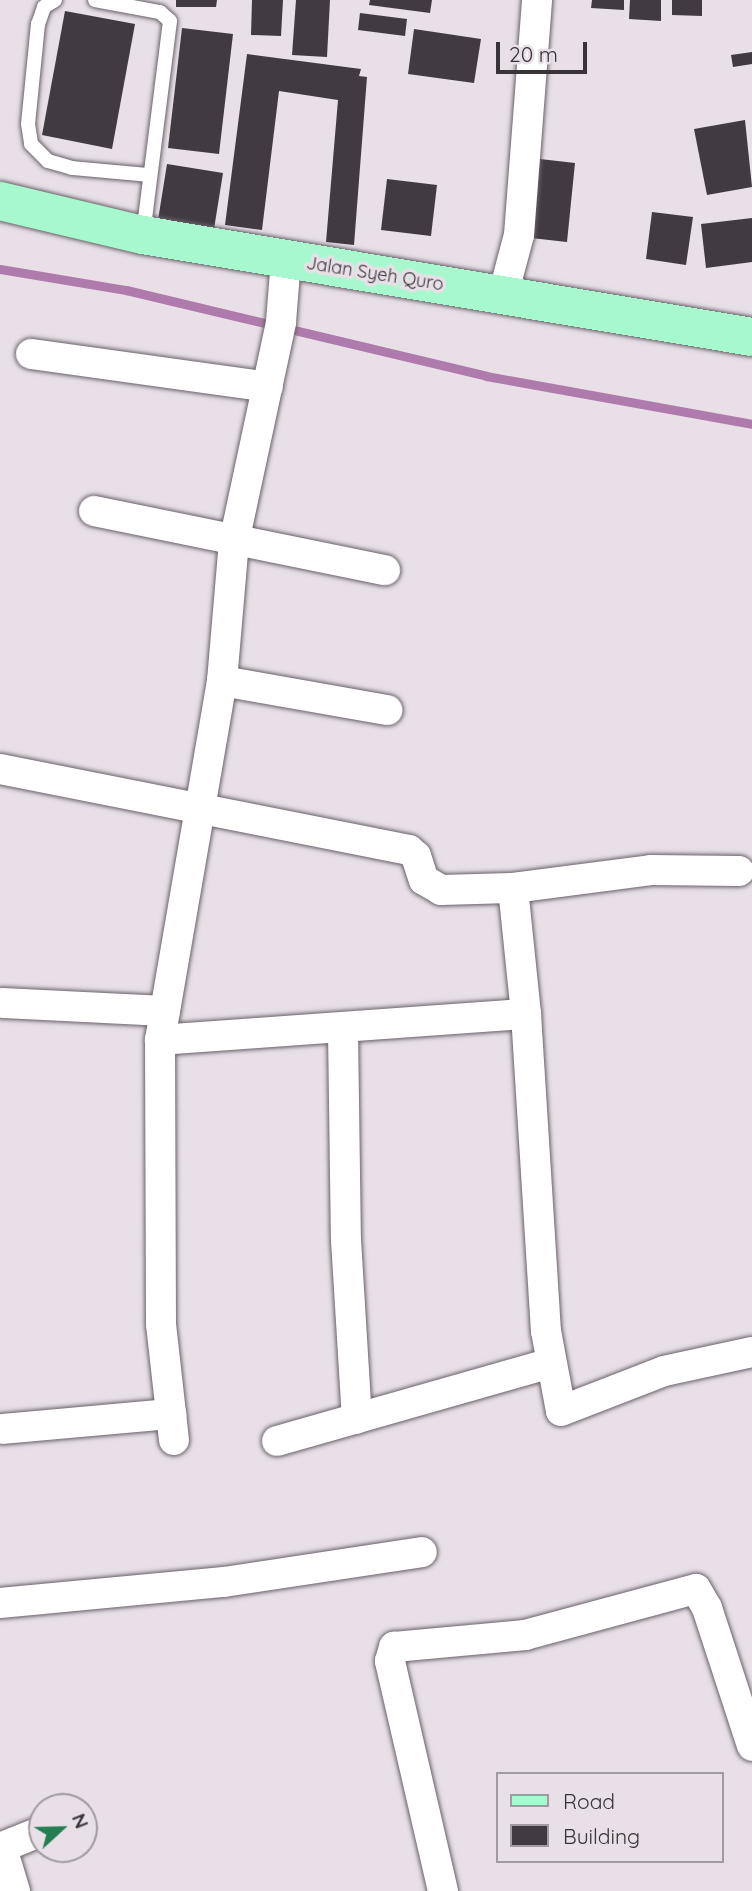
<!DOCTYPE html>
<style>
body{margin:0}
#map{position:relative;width:752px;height:1891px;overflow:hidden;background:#e8dfe7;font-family:Quicksand,sans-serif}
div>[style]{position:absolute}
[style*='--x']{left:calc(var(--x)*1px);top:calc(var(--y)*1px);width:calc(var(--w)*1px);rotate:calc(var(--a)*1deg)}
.stream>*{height:9px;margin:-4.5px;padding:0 4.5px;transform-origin:4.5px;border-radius:4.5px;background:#af7bac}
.building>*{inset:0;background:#413b41}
.roads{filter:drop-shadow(0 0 2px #696269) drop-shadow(0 0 2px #696269)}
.lane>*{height:14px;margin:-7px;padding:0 7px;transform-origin:7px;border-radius:7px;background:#fff}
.street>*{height:30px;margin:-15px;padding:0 15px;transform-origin:15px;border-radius:15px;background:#fff}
.primary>*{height:38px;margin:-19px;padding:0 19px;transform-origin:19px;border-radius:19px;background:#a7f8cf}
span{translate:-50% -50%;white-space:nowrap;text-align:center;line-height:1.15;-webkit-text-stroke:7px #e8dfe7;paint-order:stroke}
.street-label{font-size:18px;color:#373336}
.legend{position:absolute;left:496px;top:1772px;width:228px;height:91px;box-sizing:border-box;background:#e8dfe7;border:2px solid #a19aa0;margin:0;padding:9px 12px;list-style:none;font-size:21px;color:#373336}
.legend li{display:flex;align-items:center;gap:14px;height:35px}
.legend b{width:35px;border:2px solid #a19aa0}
.north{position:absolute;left:28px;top:1793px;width:70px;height:70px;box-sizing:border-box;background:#e8dfe7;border:2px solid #a19aa0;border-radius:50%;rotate:68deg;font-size:19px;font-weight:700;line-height:28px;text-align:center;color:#373336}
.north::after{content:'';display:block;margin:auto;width:24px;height:32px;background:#237e54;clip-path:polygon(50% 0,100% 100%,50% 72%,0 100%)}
.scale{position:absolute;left:496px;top:42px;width:91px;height:32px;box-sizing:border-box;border:4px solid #373336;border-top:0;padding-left:9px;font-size:21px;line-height:24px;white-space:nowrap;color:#373336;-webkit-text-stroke:5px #e8dfe7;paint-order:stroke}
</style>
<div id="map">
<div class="stream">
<i style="--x:0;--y:269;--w:128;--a:9.5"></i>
<i style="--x:126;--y:290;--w:370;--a:13.4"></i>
<i style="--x:486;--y:376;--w:270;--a:10.2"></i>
</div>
<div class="building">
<i style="clip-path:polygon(176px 0,217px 0,216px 7px,176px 7px)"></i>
<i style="clip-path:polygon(252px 0,283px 0,281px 36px,251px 35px)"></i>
<i style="clip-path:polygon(296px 0,330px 0,327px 57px,292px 55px)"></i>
<i style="clip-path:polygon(370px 0,432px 0,430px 13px,369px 5px)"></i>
<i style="clip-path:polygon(592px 0,624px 0,624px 10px,591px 8px)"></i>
<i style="clip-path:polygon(630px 0,661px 0,661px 21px,629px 19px)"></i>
<i style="clip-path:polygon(672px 0,702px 0,702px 16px,672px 15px)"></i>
<i style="clip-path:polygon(65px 11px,135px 24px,112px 149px,42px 135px)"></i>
<i style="clip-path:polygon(360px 13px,407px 19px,405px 36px,358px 30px)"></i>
<i style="clip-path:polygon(182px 28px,233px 34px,219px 154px,168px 148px)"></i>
<i style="clip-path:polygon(414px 29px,481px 39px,474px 83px,408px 74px)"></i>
<i style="clip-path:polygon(752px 52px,752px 64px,733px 67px,731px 55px)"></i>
<i style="clip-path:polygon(247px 54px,361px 69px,359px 76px,367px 77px,354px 245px,326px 242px,338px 100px,279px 91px,262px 230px,225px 225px)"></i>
<i style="clip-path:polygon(745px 120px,752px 187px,707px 195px,694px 129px)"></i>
<i style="clip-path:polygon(540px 159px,575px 163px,567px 242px,531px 238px)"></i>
<i style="clip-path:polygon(167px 164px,223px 173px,214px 229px,158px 220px)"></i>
<i style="clip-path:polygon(387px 179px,437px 185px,431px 236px,381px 230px)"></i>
<i style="clip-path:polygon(652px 212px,693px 217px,686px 265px,646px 259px)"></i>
<i style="clip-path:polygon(752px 218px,752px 262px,706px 268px,701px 224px)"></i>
</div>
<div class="roads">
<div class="lane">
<i style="--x:55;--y:0;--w:13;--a:148"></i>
<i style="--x:44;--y:7;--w:18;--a:109"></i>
<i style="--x:38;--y:24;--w:100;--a:95.7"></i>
<i style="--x:28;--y:124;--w:20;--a:81"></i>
<i style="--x:31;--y:144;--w:24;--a:45"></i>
<i style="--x:48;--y:161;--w:25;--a:16"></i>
<i style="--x:72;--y:168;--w:77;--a:5.2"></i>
<i style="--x:95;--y:0;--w:66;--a:10.5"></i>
<i style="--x:160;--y:12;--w:13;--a:42"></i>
<i style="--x:170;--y:21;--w:215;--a:97.2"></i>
</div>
<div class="street">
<i style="--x:503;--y:295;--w:62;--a:-75.1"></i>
<i style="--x:519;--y:235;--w:236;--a:-85.6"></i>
<i style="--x:31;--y:354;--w:239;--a:7.9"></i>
<i style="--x:94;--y:511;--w:297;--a:11.5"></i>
<i style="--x:222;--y:681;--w:168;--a:10"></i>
<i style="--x:0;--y:769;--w:417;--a:11.2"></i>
<i style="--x:409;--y:850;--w:9;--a:41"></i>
<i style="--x:416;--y:856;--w:25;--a:72"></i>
<i style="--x:424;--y:880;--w:20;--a:30"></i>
<i style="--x:441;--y:890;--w:72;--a:-1.6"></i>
<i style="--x:513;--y:888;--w:139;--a:-7.4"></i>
<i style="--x:651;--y:870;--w:88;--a:0.7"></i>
<i style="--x:513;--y:888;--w:127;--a:84.1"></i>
<i style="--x:526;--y:1014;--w:318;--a:86.4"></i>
<i style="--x:546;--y:1331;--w:81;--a:79.4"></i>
<i style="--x:561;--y:1411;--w:110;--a:-21.2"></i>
<i style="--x:664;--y:1371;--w:90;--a:-12.2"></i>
<i style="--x:2;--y:1003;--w:163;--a:2.8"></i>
<i style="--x:343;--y:1030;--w:210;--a:89.2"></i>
<i style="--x:346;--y:1240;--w:179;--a:86.5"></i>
<i style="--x:160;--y:1040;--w:367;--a:-4.1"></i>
<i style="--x:2;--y:1429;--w:170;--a:-5.1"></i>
<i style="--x:174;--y:1440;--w:117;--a:-96.4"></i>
<i style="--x:161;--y:1324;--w:284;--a:-90.2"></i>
<i style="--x:160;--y:1040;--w:364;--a:-80.2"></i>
<i style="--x:222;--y:681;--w:140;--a:-85.1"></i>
<i style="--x:234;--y:542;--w:225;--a:-77.9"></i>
<i style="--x:281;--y:322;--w:62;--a:-85.4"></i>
<i style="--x:277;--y:1441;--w:285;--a:-15.9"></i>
<i style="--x:0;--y:1603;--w:225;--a:-5.4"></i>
<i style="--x:224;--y:1582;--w:200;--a:-8.6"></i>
<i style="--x:0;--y:1848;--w:45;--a:-22"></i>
<i style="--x:2;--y:1848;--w:45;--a:73.2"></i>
<i style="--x:443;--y:1891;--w:236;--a:-103"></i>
<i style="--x:390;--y:1661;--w:15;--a:-74"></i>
<i style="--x:394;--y:1647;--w:132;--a:-5.2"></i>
<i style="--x:525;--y:1635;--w:177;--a:-15.1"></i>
<i style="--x:696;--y:1589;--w:22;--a:60"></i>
<i style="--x:707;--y:1608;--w:145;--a:71.9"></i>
</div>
<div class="primary">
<i style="--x:0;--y:201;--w:147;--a:13.4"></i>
<i style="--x:143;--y:235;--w:617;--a:9.51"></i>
</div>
</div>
<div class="street-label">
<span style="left:375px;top:274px;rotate:9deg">Jalan Syeh Quro</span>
</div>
<ul class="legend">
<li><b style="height:9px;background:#a7f8cf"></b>Road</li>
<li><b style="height:19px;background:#413b41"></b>Building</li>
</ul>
<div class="north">N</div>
<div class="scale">20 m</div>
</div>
